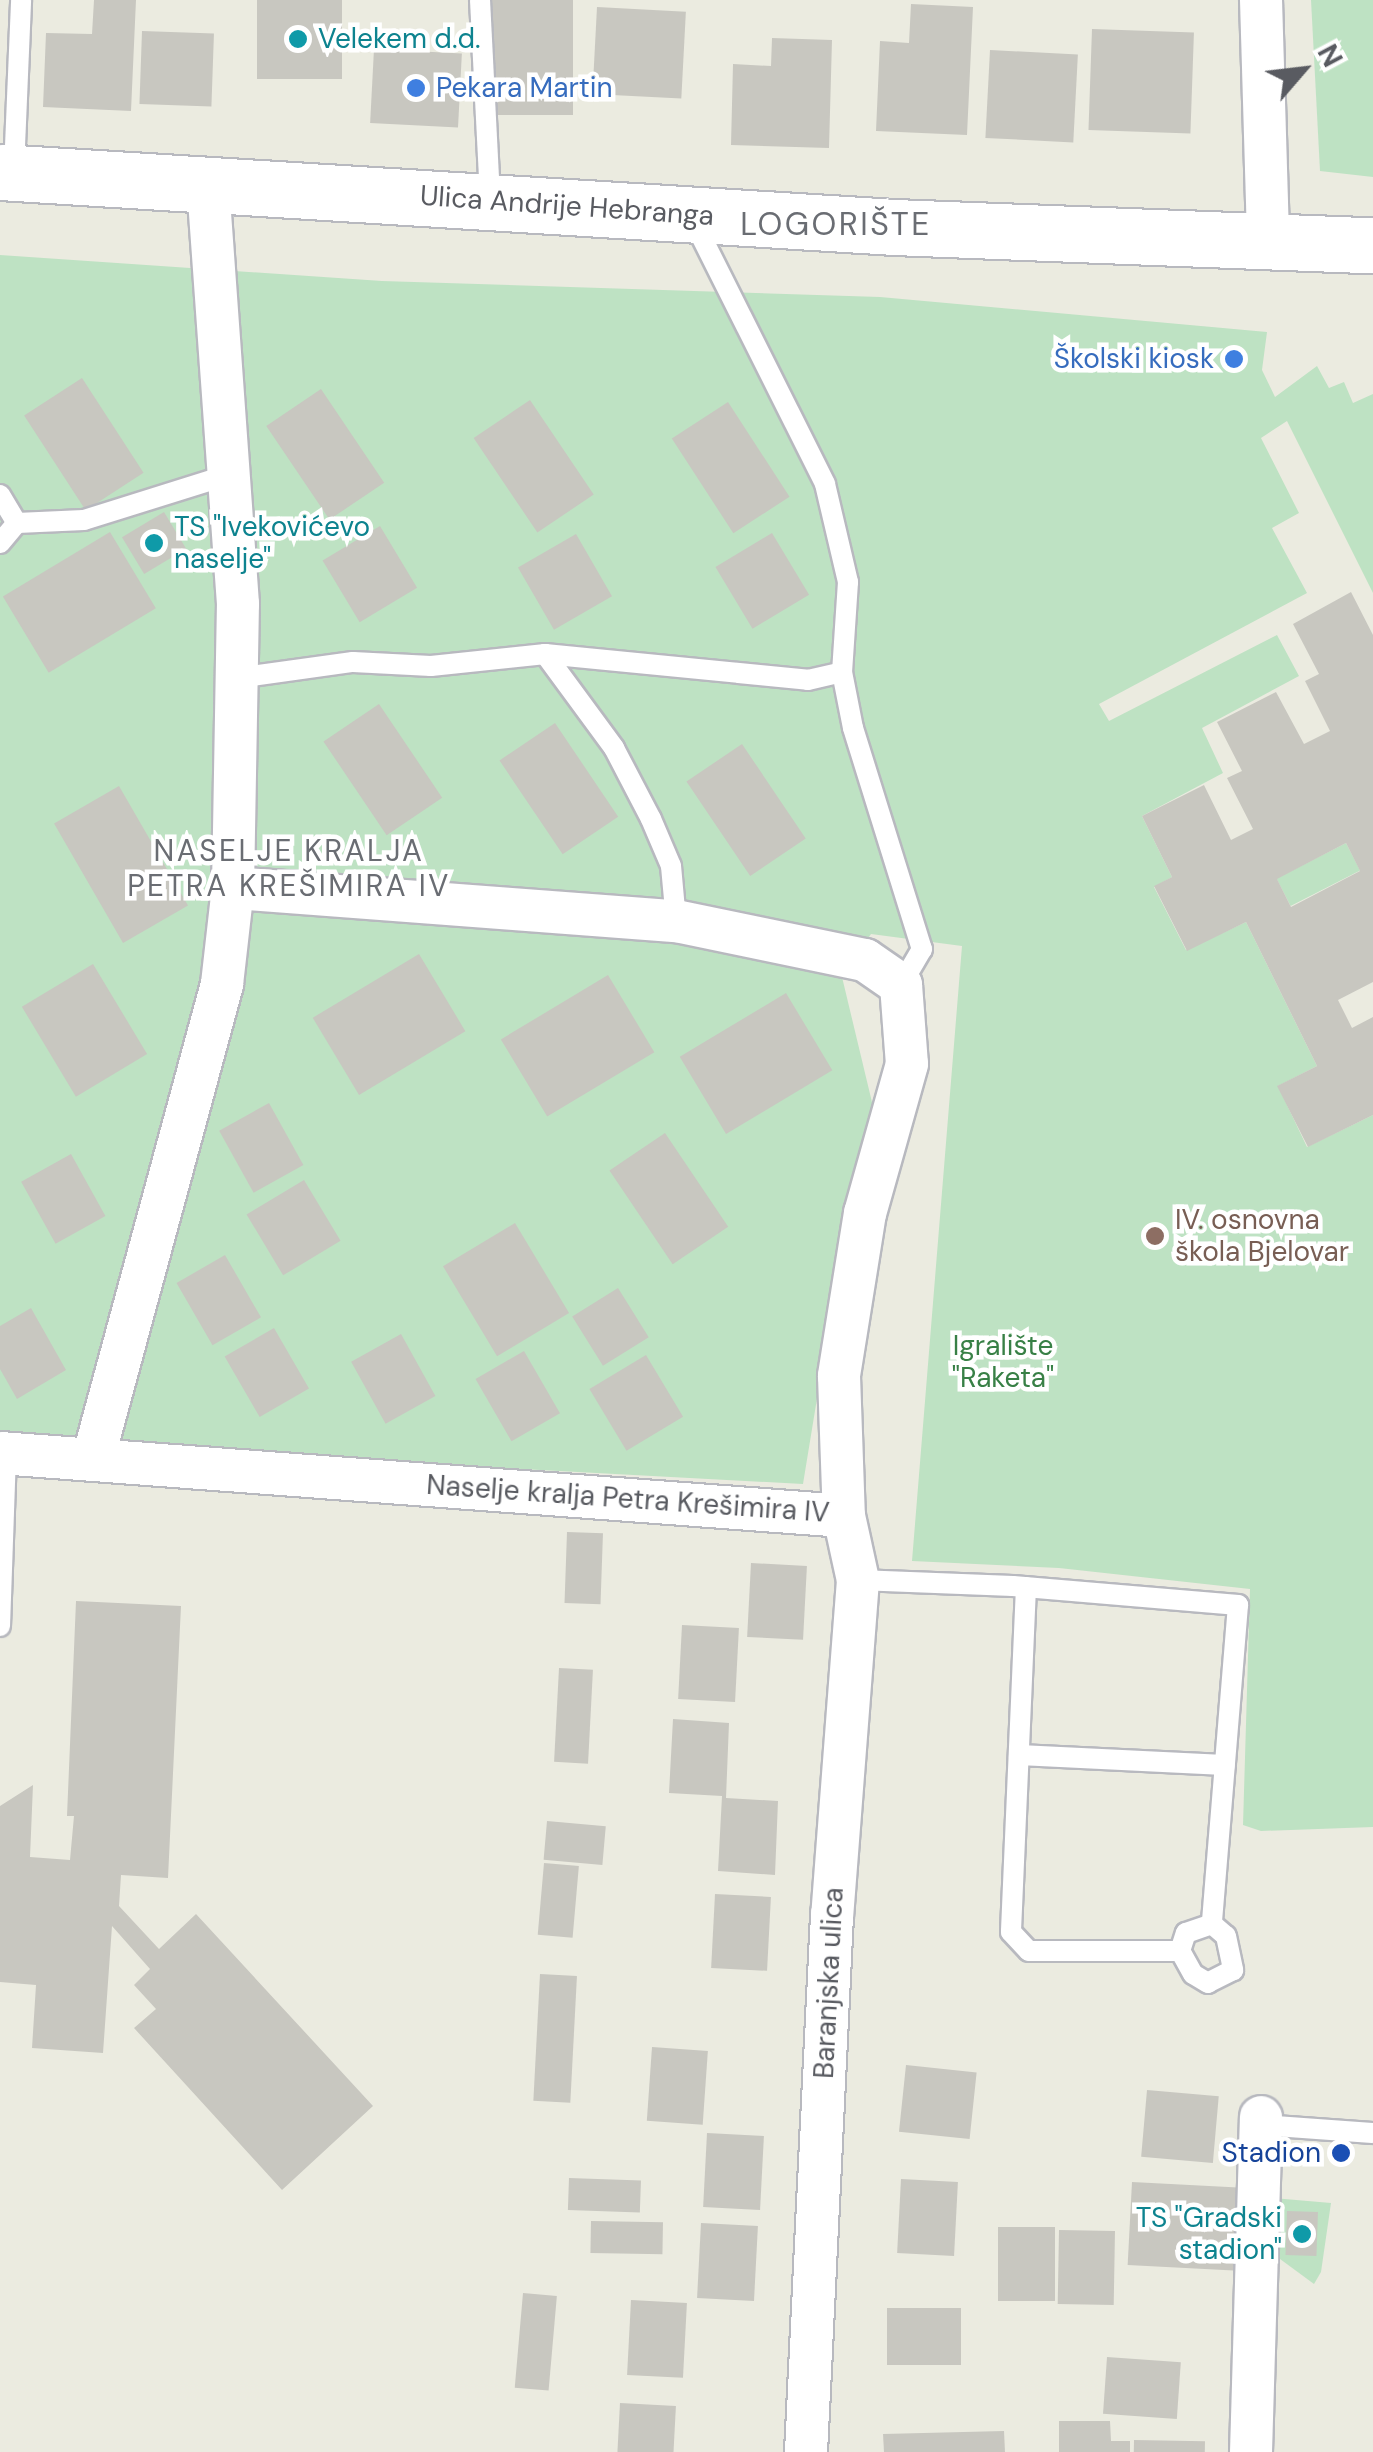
<!DOCTYPE html>
<html>
<head>
<meta charset="utf-8">
<style>
	body { margin:0 }
	#map { position:relative; width:1373px; height:2452px; overflow:hidden; background:#ebebe0; font-family:"DM Sans",sans-serif }
	div>[style] { position:absolute }
	.green>* { inset:0; background:#bee2c3; transform-origin:0 0 }
	.building>* { inset:0; background:#c8c7c0; transform-origin:0 0 }
	.round { border-radius:50% }
	.roads { filter:drop-shadow(2px 0 #b8b9bf) drop-shadow(-2px 0 #b8b9bf) drop-shadow(0 2px #b8b9bf) drop-shadow(0 -2px #b8b9bf) }
	.service>* { height:20px; margin:-10px; padding:0 10px; transform-origin:10px; border-radius:10px; background:#fff }
	.minor>* { height:42px; margin:-21px; padding:0 21px; transform-origin:21px; border-radius:21px; background:#fff }
	.secondary>* { height:55px; margin:-27.5px; padding:0 27.5px; transform-origin:27.5px; border-radius:27.5px; background:#fff }
	.dots>* { width:28px; height:28px; translate:-50% -50%; box-sizing:border-box; border:5px solid #fff; border-radius:50% }
	span { translate:-50% -50%; white-space:nowrap; text-align:center; line-height:1.15; -webkit-text-stroke:9px #fff; paint-order:stroke }
	.culture-label { font-size:28px; color:#0d838f }
	.left { translate:0 -50%; text-align:left }
	.right { translate:-100% -50%; text-align:right }
	.shop-label { font-size:28px; color:#366cbe }
	.street-label { font-size:28px; color:#595b61 }
	.education-label { font-size:28px; color:#785e54 }
	.park-label { font-size:28px; color:#388046 }
	.transit-label { font-size:28px; color:#164399 }
	.neighbourhood-label { font-size:30px; color:#6a6d73; letter-spacing:2.5px }
	.quarter-label { font-size:32px; color:#6a6d73; letter-spacing:2.5px }
	.north { position:absolute; left:1253px; top:20px; width:100px; height:100px; -webkit-text-stroke:8px #fff; paint-order:stroke; rotate:62deg; font-size:28px; font-weight:700; line-height:40px; text-align:center; color:#595b61 }
	.north::after { content:''; display:block; margin:auto; width:35px; height:45px; background:#595b61; clip-path:polygon(50% 0,100% 100%,50% 72%,0 100%) }
</style>
</head>
<body>
<div id="map">
	<div class="green">
		<i style="clip-path:polygon(1311px 0,1373px 0,1373px 177px,1320px 171px)"></i>
		<i style="clip-path:polygon(0 255px,382px 281px,880px 297px,1267px 332px,1262px 370px,1275px 397px,1317px 366px,1329px 388px,1344px 382px,1353px 403px,1373px 394px,1373px 593px,1287px 421px,1261px 438px,1299px 513px,1272px 528px,1307px 593px,1099px 704px,1109px 721px,1277px 635px,1299px 676px,1202px 728px,1223px 773px,1142px 816px,1172px 877px,1154px 887px,1186px 950px,1246px 922px,1317px 1066px,1278px 1086px,1307px 1147px,1373px 1115px,1373px 1827px,1261px 1831px,1243px 1825px,1250px 1589px,1059px 1568px,912px 1561px,962px 946px,871px 934px,842px 977px,882px 1144px,851px 1191px,803px 1484px,0 1441px)"></i>
		<i style="left:1346px;top:843px;width:31px;height:78px;rotate:63deg"></i>
		<i style="clip-path:polygon(1261px 2197px,1331px 2203px,1321px 2272px,1314px 2284px,1280px 2259px,1259px 2235px)"></i>
	</div>
	<div class="building">
		<i style="clip-path:polygon(94px 0,136px 0,131px 111px,43px 107px,46px 33px,92px 34px)"></i>
		<i style="left:257px;top:0;width:85px;height:79px"></i>
		<i style="left:492px;top:0;width:81px;height:115px"></i>
		<i style="clip-path:polygon(911px 4px,973px 7px,967px 135px,876px 131px,880px 41px,909px 43px)"></i>
		<i style="left:597px;top:7px;width:89px;height:87px;rotate:3deg"></i>
		<i style="left:1092px;top:29px;width:102px;height:101px;rotate:2deg"></i>
		<i style="left:142px;top:31px;width:72px;height:73px;rotate:2deg"></i>
		<i style="clip-path:polygon(772px 38px,832px 40px,829px 148px,731px 145px,733px 64px,771px 66px)"></i>
		<i style="left:374px;top:49px;width:88px;height:74px;rotate:3deg"></i>
		<i style="left:990px;top:50px;width:88px;height:88px;rotate:3deg"></i>
		<i class="round" style="left:1221px;top:346px;width:26px;height:26px"></i>
		<i style="left:82px;top:378px;width:113px;height:69px;rotate:57deg"></i>
		<i style="left:321px;top:389px;width:113px;height:66px;rotate:56deg"></i>
		<i style="left:530px;top:400px;width:114px;height:68px;rotate:56deg"></i>
		<i style="left:728px;top:402px;width:113px;height:67px;rotate:57deg"></i>
		<i style="left:164px;top:512px;width:43px;height:49px;rotate:59deg"></i>
		<i style="left:380px;top:526px;width:72px;height:67px;rotate:59deg"></i>
		<i style="left:110px;top:532px;width:89px;height:125px;rotate:59deg"></i>
		<i style="left:772px;top:533px;width:72px;height:66px;rotate:59deg"></i>
		<i style="left:576px;top:534px;width:72px;height:67px;rotate:60deg"></i>
		<i style="clip-path:polygon(evenodd,1351px 592px,1373px 635px,1373px 982px,1338px 1000px,1352px 1028px,1373px 1017px,1373px 1115px,1308px 1147px,1277px 1086px,1317px 1066px,1246px 922px,1187px 951px,1154px 886px,1172px 877px,1142px 816px,1204px 785px,1231px 840px,1253px 829px,1227px 778px,1242px 771px,1217px 722px,1276px 692px,1304px 744px,1330px 731px,1305px 681px,1319px 674px,1293px 624px,1351px 592px,1346px 843px,1360px 871px,1291px 907px,1277px 879px,1346px 843px)"></i>
		<i style="left:379px;top:704px;width:113px;height:67px;rotate:56deg"></i>
		<i style="left:555px;top:723px;width:113px;height:67px;rotate:56deg"></i>
		<i style="left:742px;top:744px;width:114px;height:67px;rotate:56deg"></i>
		<i style="left:119px;top:786px;width:138px;height:75px;rotate:60deg"></i>
		<i style="left:419px;top:954px;width:90px;height:124px;rotate:59deg"></i>
		<i style="left:93px;top:964px;width:105px;height:83px;rotate:59deg"></i>
		<i style="left:608px;top:975px;width:90px;height:125px;rotate:59deg"></i>
		<i style="left:786px;top:993px;width:90px;height:124px;rotate:59deg"></i>
		<i style="left:269px;top:1103px;width:71px;height:57px;rotate:61deg"></i>
		<i style="left:665px;top:1133px;width:113px;height:67px;rotate:56deg"></i>
		<i style="left:71px;top:1154px;width:71px;height:57px;rotate:61deg"></i>
		<i style="left:304px;top:1180px;width:71px;height:67px;rotate:59deg"></i>
		<i style="left:515px;top:1223px;width:105px;height:84px;rotate:59deg"></i>
		<i style="left:225px;top:1255px;width:72px;height:56px;rotate:60deg"></i>
		<i style="left:618px;top:1288px;width:58px;height:54px;rotate:58deg"></i>
		<i style="clip-path:polygon(31px 1308px,66px 1370px,17px 1399px,0 1369px,0 1326px)"></i>
		<i style="left:274px;top:1328px;width:70px;height:57px;rotate:60deg"></i>
		<i style="left:401px;top:1334px;width:71px;height:57px;rotate:61deg"></i>
		<i style="left:524px;top:1351px;width:72px;height:56px;rotate:60deg"></i>
		<i style="left:646px;top:1355px;width:72px;height:66px;rotate:59deg"></i>
		<i style="left:567px;top:1532px;width:36px;height:71px;rotate:2deg"></i>
		<i style="left:751px;top:1563px;width:56px;height:74px;rotate:3deg"></i>
		<i style="clip-path:polygon(76px 1601px,181px 1606px,168px 1878px,121px 1875px,119px 1906px,159px 1949px,196px 1914px,373px 2106px,282px 2190px,134px 2028px,156px 2009px,134px 1985px,150px 1969px,112px 1926px,103px 2053px,32px 2048px,36px 1985px,0 1982px,0 1806px,33px 1785px,30px 1857px,70px 1860px,74px 1816px,67px 1816px)"></i>
		<i style="left:682px;top:1625px;width:57px;height:74px;rotate:3deg"></i>
		<i style="left:559px;top:1668px;width:34px;height:94px;rotate:3deg"></i>
		<i style="clip-path:polygon(673px 1719px,729px 1723px,726px 1798px,778px 1801px,775px 1875px,718px 1871px,722px 1796px,669px 1793px)"></i>
		<i style="left:547px;top:1821px;width:59px;height:39px;rotate:5deg"></i>
		<i style="left:544px;top:1863px;width:35px;height:72px;rotate:5deg"></i>
		<i style="left:715px;top:1894px;width:56px;height:74px;rotate:3deg"></i>
		<i style="left:540px;top:1974px;width:37px;height:127px;rotate:3deg"></i>
		<i style="left:652px;top:2047px;width:56px;height:74px;rotate:4deg"></i>
		<i style="left:906px;top:2065px;width:71px;height:67px;rotate:6deg"></i>
		<i style="left:1147px;top:2090px;width:72px;height:67px;rotate:5deg"></i>
		<i style="left:707px;top:2133px;width:57px;height:74px;rotate:3deg"></i>
		<i style="left:569px;top:2178px;width:72px;height:32px;rotate:2deg"></i>
		<i style="left:901px;top:2179px;width:57px;height:74px;rotate:3deg"></i>
		<i style="left:1132px;top:2182px;width:106px;height:83px;rotate:3deg"></i>
		<i style="left:1287px;top:2211px;width:31px;height:44px;rotate:2deg"></i>
		<i style="left:591px;top:2221px;width:72px;height:32px;rotate:1deg"></i>
		<i style="left:701px;top:2223px;width:57px;height:75px;rotate:3deg"></i>
		<i style="left:998px;top:2227px;width:57px;height:74px"></i>
		<i style="left:1059px;top:2230px;width:56px;height:74px;rotate:1deg"></i>
		<i style="left:523px;top:2293px;width:34px;height:95px;rotate:5deg"></i>
		<i style="left:631px;top:2300px;width:56px;height:75px;rotate:3deg"></i>
		<i style="left:887px;top:2308px;width:74px;height:57px"></i>
		<i style="left:1107px;top:2357px;width:74px;height:57px;rotate:4deg"></i>
		<i style="left:620px;top:2403px;width:56px;height:49px;rotate:3deg"></i>
		<i style="clip-path:polygon(1059px 2421px,1110px 2421px,1111px 2441px,1130px 2441px,1130px 2452px,1059px 2452px)"></i>
		<i style="clip-path:polygon(1004px 2431px,1005px 2452px,884px 2452px,883px 2434px)"></i>
		<i style="left:1134px;top:2440px;width:71px;height:12px;rotate:1deg"></i>
	</div>
	<div class="roads">
		<div class="service">
			<i style="left:480px;top:0;width:199px;rotate:87.1deg"></i>
			<i style="left:14px;top:170px;width:170px;rotate:-87.6deg"></i>
			<i style="left:692px;top:218px;width:297px;rotate:63.4deg"></i>
			<i style="left:825px;top:484px;width:101px;rotate:76.8deg"></i>
			<i style="left:848px;top:582px;width:90px;rotate:93.8deg"></i>
			<i style="left:0;top:495px;width:33px;rotate:59deg"></i>
			<i style="left:0;top:543px;width:26px;rotate:-50deg"></i>
			<i style="left:17px;top:523px;width:67px;rotate:-2.6deg"></i>
			<i style="left:84px;top:520px;width:151px;rotate:-17.4deg"></i>
			<i style="left:545px;top:654px;width:264px;rotate:5.6deg"></i>
			<i style="left:808px;top:680px;width:35px;rotate:-13deg"></i>
			<i style="left:842px;top:672px;width:57px;rotate:78.9deg"></i>
			<i style="left:853px;top:728px;width:232px;rotate:72.7deg"></i>
			<i style="left:922px;top:949px;width:42px;rotate:120.3deg"></i>
			<i style="left:237px;top:678px;width:117px;rotate:-7.9deg"></i>
			<i style="left:353px;top:662px;width:78px;rotate:2.9deg"></i>
			<i style="left:431px;top:666px;width:115px;rotate:-6deg"></i>
			<i style="left:545px;top:654px;width:117px;rotate:53.7deg"></i>
			<i style="left:614px;top:748px;width:80px;rotate:62.5deg"></i>
			<i style="left:651px;top:819px;width:51px;rotate:66.9deg"></i>
			<i style="left:671px;top:866px;width:55px;rotate:84.8deg"></i>
			<i style="left:858px;top:1580px;width:155px;rotate:2.2deg"></i>
			<i style="left:1013px;top:1586px;width:226px;rotate:4.8deg"></i>
			<i style="left:1238px;top:1605px;width:320px;rotate:94.7deg"></i>
			<i style="left:1212px;top:1924px;width:18px;rotate:41deg"></i>
			<i style="left:1226px;top:1936px;width:35px;rotate:78deg"></i>
			<i style="left:1233px;top:1970px;width:28px;rotate:153deg"></i>
			<i style="left:1208px;top:1983px;width:17px;rotate:-149deg"></i>
			<i style="left:1193px;top:1974px;width:26px;rotate:-119deg"></i>
			<i style="left:1180px;top:1951px;width:19px;rotate:-72deg"></i>
			<i style="left:1186px;top:1933px;width:28px;rotate:-19deg"></i>
			<i style="left:1026px;top:1587px;width:345px;rotate:92.5deg"></i>
			<i style="left:1011px;top:1932px;width:26px;rotate:47deg"></i>
			<i style="left:1029px;top:1951px;width:151px"></i>
			<i style="left:0;top:1626px;width:173px;rotate:-88deg"></i>
			<i style="left:1019px;top:1755px;width:206px;rotate:2.8deg"></i>
			<i style="left:1261px;top:2125px;width:112px;rotate:4.1deg"></i>
		</div>
		<div class="minor">
			<i style="left:1261px;top:0;width:240px;rotate:88.3deg"></i>
			<i style="left:233px;top:888px;width:444px;rotate:4.3deg"></i>
			<i style="left:676px;top:921px;width:193px;rotate:11.7deg"></i>
			<i style="left:865px;top:960px;width:44px;rotate:34.8deg"></i>
			<i style="left:901px;top:985px;width:79px;rotate:85.7deg"></i>
			<i style="left:907px;top:1064px;width:155px;rotate:105.7deg"></i>
			<i style="left:865px;top:1213px;width:165px;rotate:99.1deg"></i>
			<i style="left:839px;top:1376px;width:140px;rotate:88deg"></i>
			<i style="left:844px;top:1516px;width:66px;rotate:77.7deg"></i>
			<i style="left:858px;top:1580px;width:336px;rotate:94.4deg"></i>
			<i style="left:832px;top:1915px;width:538px;rotate:92.77deg"></i>
			<i style="left:0;top:1453px;width:846px;rotate:4.27deg"></i>
			<i style="left:93px;top:1459px;width:492px;rotate:-74.8deg"></i>
			<i style="left:222px;top:984px;width:97px;rotate:-83.5deg"></i>
			<i style="left:233px;top:888px;width:284px;rotate:-89deg"></i>
			<i style="left:238px;top:604px;width:423px;rotate:-94.1deg"></i>
			<i style="left:1251px;top:2452px;width:335px;rotate:-88.3deg"></i>
		</div>
		<div class="secondary">
			<i style="left:0;top:172px;width:896px;rotate:3.52deg"></i>
			<i style="left:894px;top:227px;width:479px;rotate:2.2deg"></i>
		</div>
	</div>
	<div class="dots">
		<i style="left:298px;top:39px;background:#0f9aa8"></i>
		<i style="left:416px;top:88px;background:#3f7fe0"></i>
		<i style="left:1234px;top:359px;background:#3f7fe0"></i>
		<i style="left:154px;top:543px;background:#0f9aa8"></i>
		<i style="left:1155px;top:1236px;background:#8d6e63"></i>
		<i style="left:1341px;top:2153px;background:#1a4fb4"></i>
		<i style="left:1302px;top:2234px;background:#0f9aa8"></i>
	</div>
	<div class="culture-label">
		<span class="left" style="left:318px;top:39px">Velekem d.d.</span>
		<span class="left" style="left:174px;top:543px">TS "Ivekovićevo<br>naselje"</span>
		<span class="right" style="left:1282px;top:2234px">TS "Gradski<br>stadion"</span>
	</div>
	<div class="shop-label">
		<span class="left" style="left:436px;top:88px">Pekara Martin</span>
		<span class="right" style="left:1214px;top:359px">Školski kiosk</span>
	</div>
	<div class="street-label">
		<span style="left:567px;top:206px;rotate:4deg">Ulica Andrije Hebranga</span>
		<span style="left:628px;top:1499px;rotate:4deg">Naselje kralja Petra Krešimira IV</span>
		<span style="left:829px;top:1983px;rotate:-87deg">Baranjska ulica</span>
	</div>
	<div class="education-label">
		<span class="left" style="left:1175px;top:1236px">IV. osnovna<br>škola Bjelovar</span>
	</div>
	<div class="park-label">
		<span style="left:1003px;top:1362px">Igralište<br>"Raketa"</span>
	</div>
	<div class="transit-label">
		<span class="right" style="left:1321px;top:2153px">Stadion</span>
	</div>
	<div class="neighbourhood-label">
		<span style="left:289px;top:868px">NASELJE KRALJA<br>PETRA KREŠIMIRA IV</span>
	</div>
	<div class="quarter-label">
		<span style="left:836px;top:224px">LOGORIŠTE</span>
	</div>
	<div class="north">N</div>
</div>
</body>
</html>
